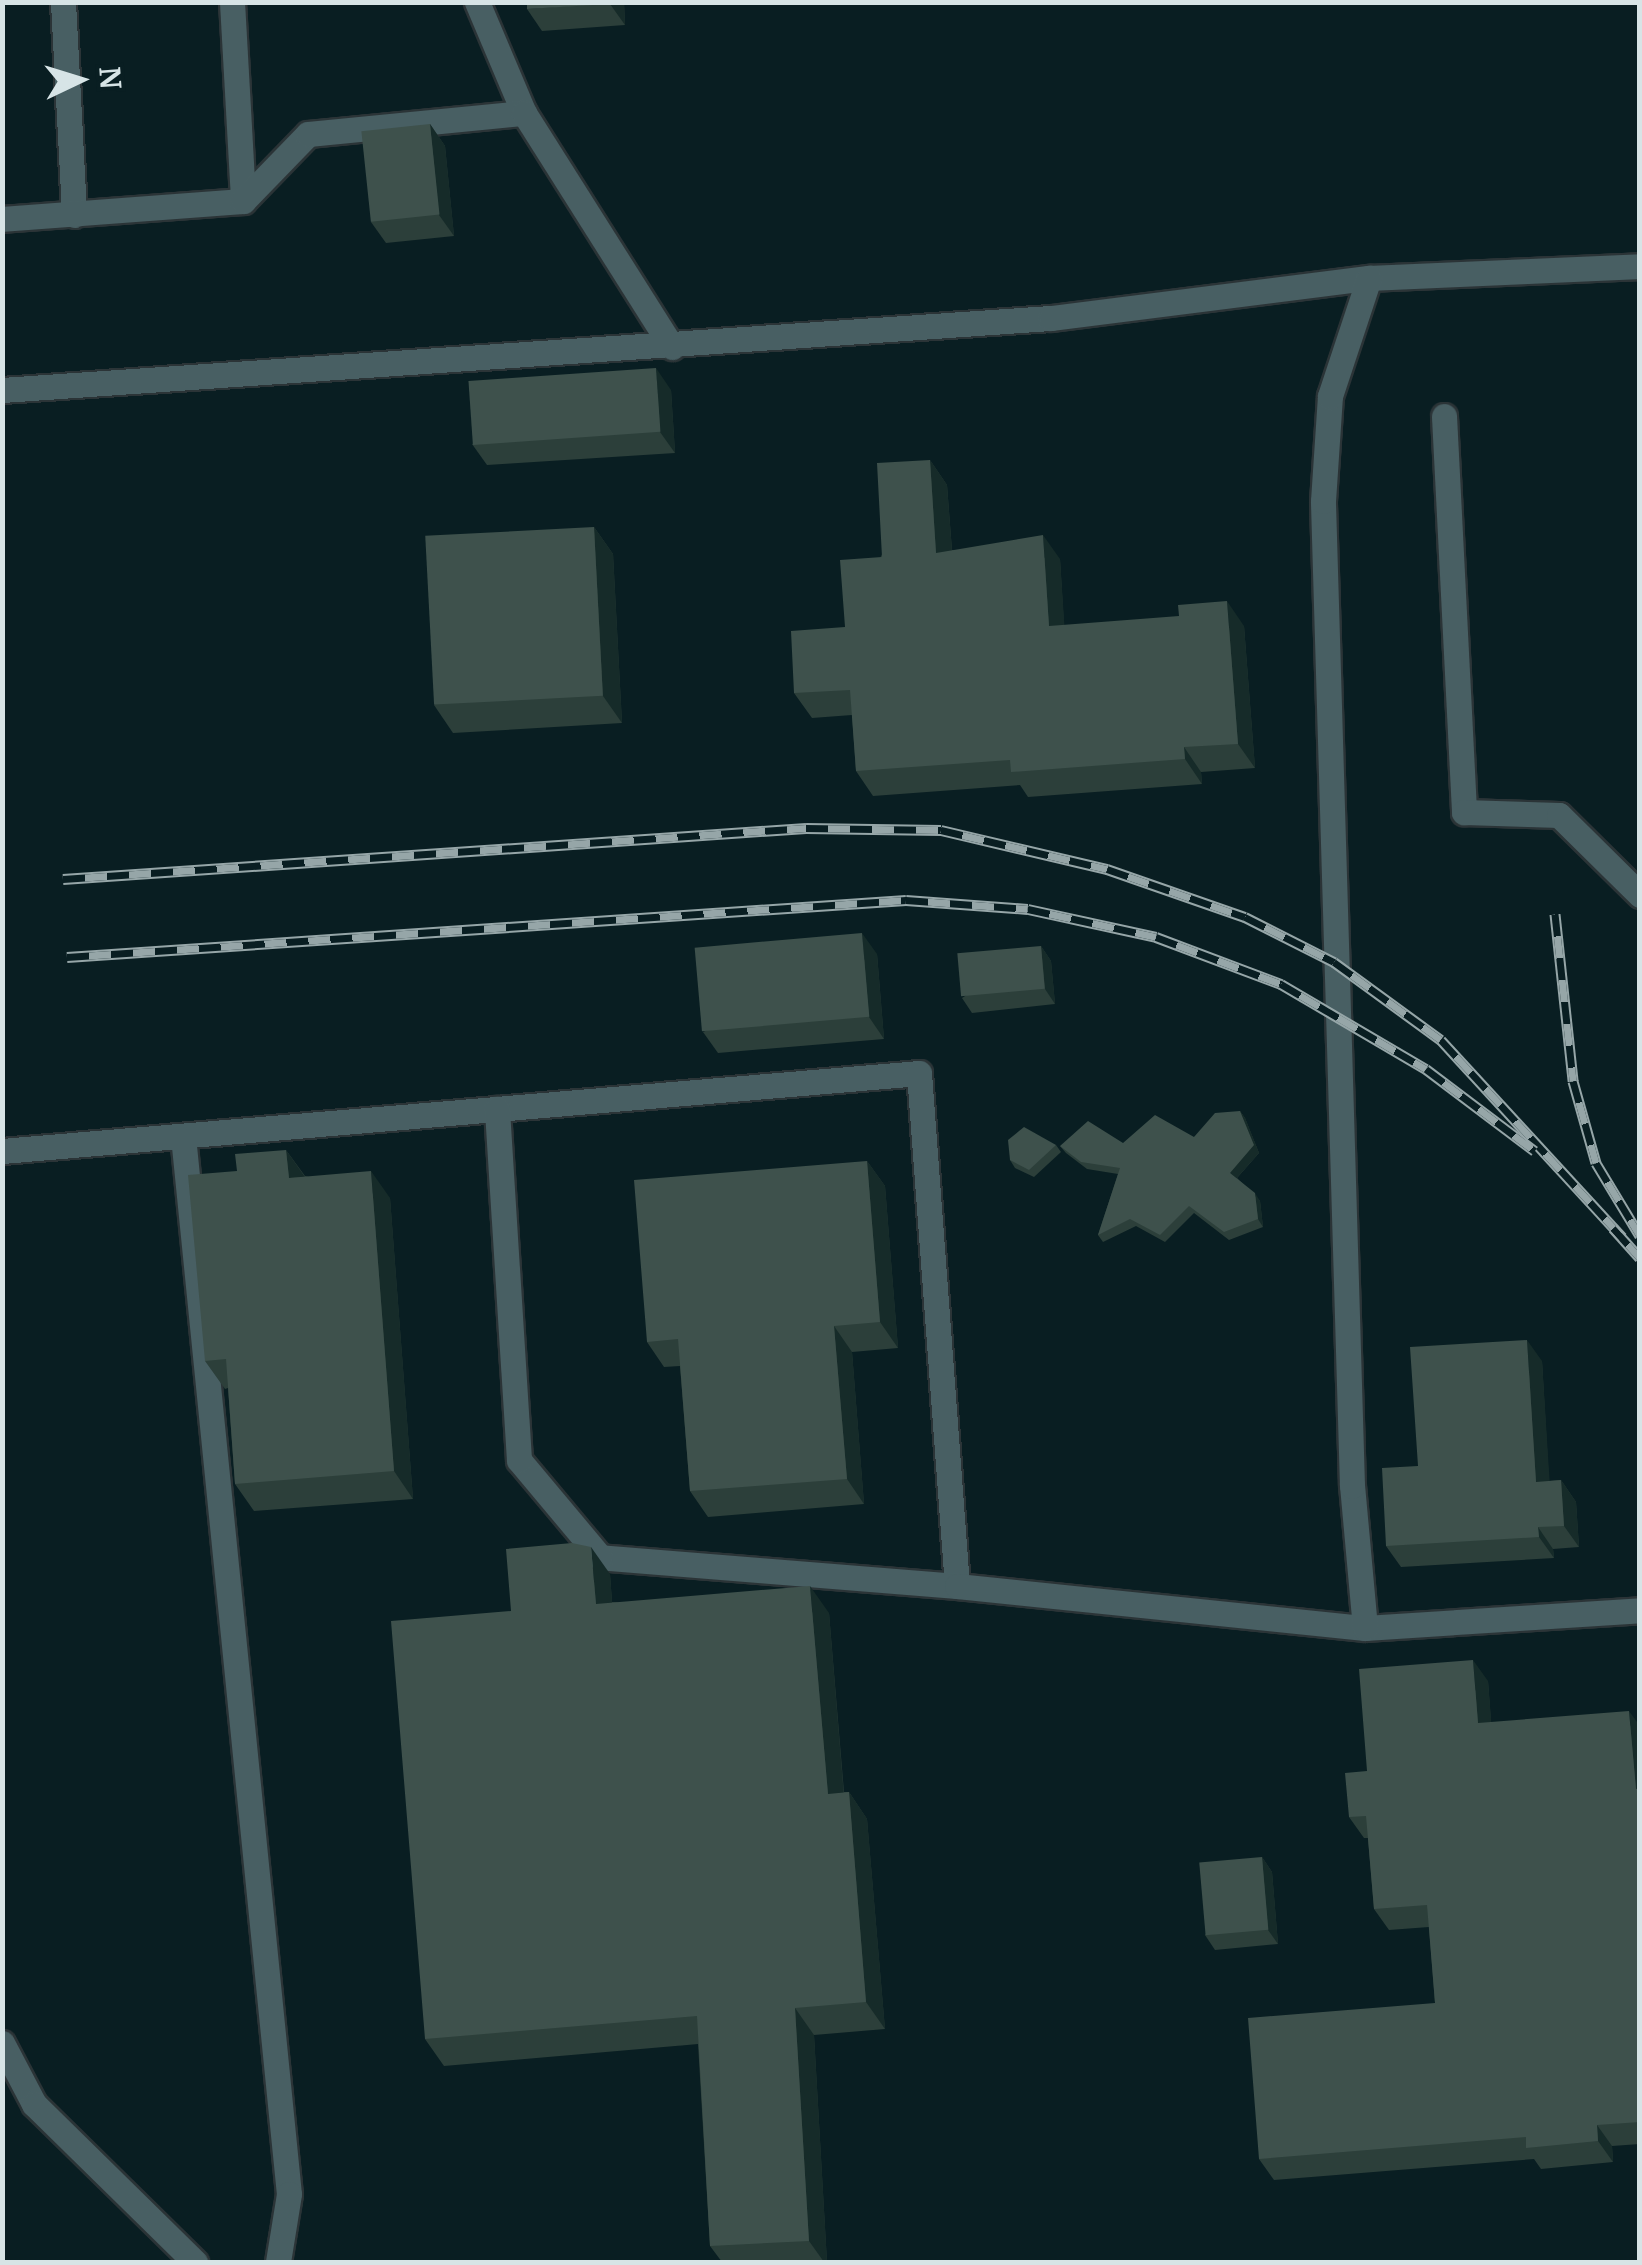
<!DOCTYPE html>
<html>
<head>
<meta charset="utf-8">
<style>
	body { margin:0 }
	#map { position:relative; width:1642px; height:2265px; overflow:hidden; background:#091e22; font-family:Merriweather,serif }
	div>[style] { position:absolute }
	.roads { filter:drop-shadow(2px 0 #2b3437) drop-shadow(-2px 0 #2b3437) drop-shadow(0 2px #2b3437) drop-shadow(0 -2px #2b3437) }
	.minor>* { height:25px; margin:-12.5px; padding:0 12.5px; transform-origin:12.5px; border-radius:12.5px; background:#485f63 }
	.rail>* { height:11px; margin-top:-5.5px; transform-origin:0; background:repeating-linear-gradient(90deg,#091e22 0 22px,#96a6a8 0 44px); box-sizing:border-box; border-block:2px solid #96a6a8 }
	.wall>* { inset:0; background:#2c3f3a }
	.shaded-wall>* { inset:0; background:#162b29 }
	.building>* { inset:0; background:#3e514c; transform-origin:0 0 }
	span { translate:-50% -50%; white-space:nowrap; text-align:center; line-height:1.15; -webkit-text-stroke:8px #091e22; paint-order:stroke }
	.frame { position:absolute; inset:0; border:5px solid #d7e4e6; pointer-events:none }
	.north { position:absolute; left:30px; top:30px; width:100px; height:100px; -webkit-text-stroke:8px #091e22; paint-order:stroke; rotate:86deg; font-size:28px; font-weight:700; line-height:40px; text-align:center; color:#d7e4e6 }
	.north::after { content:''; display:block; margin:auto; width:35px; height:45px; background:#d7e4e6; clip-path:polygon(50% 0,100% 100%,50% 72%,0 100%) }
</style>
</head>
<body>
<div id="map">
	<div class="roads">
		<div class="minor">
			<i style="left:63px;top:2px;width:213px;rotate:87deg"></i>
			<i style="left:232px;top:2px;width:199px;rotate:86.8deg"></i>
			<i style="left:477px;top:2px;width:121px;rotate:67.1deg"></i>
			<i style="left:2px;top:219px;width:242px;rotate:-4.3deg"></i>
			<i style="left:243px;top:201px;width:93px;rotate:-45.9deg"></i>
			<i style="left:308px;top:134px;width:217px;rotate:-5.6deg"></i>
			<i style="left:524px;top:113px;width:277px;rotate:57.7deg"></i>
			<i style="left:2px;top:390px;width:1051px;rotate:-3.93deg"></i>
			<i style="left:1051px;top:318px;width:321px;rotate:-7.2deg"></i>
			<i style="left:1369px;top:278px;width:271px;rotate:-2.5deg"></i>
			<i style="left:1444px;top:416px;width:397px;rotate:87.1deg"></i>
			<i style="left:1464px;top:812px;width:95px;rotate:1.8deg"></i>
			<i style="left:1559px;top:815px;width:114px;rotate:44.6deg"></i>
			<i style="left:183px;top:1136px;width:1063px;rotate:84.28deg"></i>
			<i style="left:289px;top:2194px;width:69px;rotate:99.2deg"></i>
			<i style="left:2px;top:1151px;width:920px;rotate:-4.86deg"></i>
			<i style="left:919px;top:1073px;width:514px;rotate:85.76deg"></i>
			<i style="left:957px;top:1586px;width:358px;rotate:-175.4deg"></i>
			<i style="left:600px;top:1557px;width:126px;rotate:-129.9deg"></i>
			<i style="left:519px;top:1460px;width:352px;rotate:-93.6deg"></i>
			<i style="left:957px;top:1586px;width:410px;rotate:5.9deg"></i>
			<i style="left:1365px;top:1628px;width:276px;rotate:-3.7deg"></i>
			<i style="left:1365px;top:1628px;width:143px;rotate:-95.2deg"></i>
			<i style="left:1352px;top:1486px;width:985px;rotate:-91.69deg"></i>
			<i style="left:1323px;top:501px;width:105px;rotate:-86.2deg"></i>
			<i style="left:1330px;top:396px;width:124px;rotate:-71.7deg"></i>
			<i style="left:2px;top:2043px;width:69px;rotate:62.3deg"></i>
			<i style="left:34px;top:2104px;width:226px;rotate:44.5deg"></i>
		</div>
	</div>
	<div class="rail">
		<i style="left:63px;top:879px;width:745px;rotate:-3.93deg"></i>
		<i style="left:806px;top:828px;width:135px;rotate:0.8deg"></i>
		<i style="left:941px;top:830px;width:171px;rotate:13.2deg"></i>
		<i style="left:1107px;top:869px;width:146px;rotate:19.2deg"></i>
		<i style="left:1245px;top:917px;width:100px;rotate:26.8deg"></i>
		<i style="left:1334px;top:962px;width:132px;rotate:36.1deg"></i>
		<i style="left:1441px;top:1040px;width:268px;rotate:47.4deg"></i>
		<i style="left:1555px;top:914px;width:168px;rotate:83.8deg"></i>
		<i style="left:1573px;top:1081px;width:85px;rotate:74.3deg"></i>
		<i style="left:1596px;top:1163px;width:85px;rotate:58.9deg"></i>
		<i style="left:67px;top:957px;width:841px;rotate:-3.89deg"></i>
		<i style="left:906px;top:900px;width:122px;rotate:4.2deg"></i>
		<i style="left:1028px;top:909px;width:131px;rotate:12.3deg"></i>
		<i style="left:1156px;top:937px;width:134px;rotate:20.6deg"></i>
		<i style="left:1281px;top:984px;width:168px;rotate:30.4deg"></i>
		<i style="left:1426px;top:1069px;width:136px;rotate:37deg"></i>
		<i style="left:1613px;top:1228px;width:40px;rotate:48deg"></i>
	</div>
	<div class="wall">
		<i style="clip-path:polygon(624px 2px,625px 25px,542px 31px,527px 9px)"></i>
		<i style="clip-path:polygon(430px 124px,445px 146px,454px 236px,386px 243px,371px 222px)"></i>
		<i style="clip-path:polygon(671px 390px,675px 453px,487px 465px,472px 444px)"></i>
		<i style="clip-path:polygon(930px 460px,947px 485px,952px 550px,1060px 559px,1064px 625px,1244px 626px,1255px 768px,1201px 772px,1202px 784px,1028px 797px,1020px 785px,873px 796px,856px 771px,852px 715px,812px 718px,794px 693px,845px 627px)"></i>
		<i style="clip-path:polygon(594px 527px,613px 554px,622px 723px,453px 733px,434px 705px)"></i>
		<i style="clip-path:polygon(1041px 946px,1051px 961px,1055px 1004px,972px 1013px,962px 998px)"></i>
		<i style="clip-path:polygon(877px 954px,884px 1039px,718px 1053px,703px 1032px)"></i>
		<i style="clip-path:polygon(1240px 1111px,1245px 1118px,1259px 1153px,1237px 1178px,1260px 1201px,1263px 1227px,1229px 1240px,1194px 1213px,1165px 1242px,1136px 1226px,1103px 1242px,1098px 1235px,1118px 1174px,1087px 1169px,1066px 1153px,1060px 1146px,1123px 1143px,1194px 1137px)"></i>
		<i style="clip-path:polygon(1056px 1145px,1061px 1152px,1034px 1177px,1015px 1168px,1010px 1160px)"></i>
		<i style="clip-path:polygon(286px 1150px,305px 1176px,390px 1198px,413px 1499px,254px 1511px,235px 1484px,228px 1388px,225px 1389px,205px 1361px,237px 1171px)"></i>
		<i style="clip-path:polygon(867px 1161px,885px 1186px,898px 1348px,852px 1352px,864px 1504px,708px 1517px,690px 1491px,680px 1366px,664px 1367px,647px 1342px)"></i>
		<i style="clip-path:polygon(1542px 1361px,1549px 1481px,1561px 1480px,1576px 1502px,1579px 1547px,1553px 1549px,1554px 1558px,1401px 1567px,1386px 1546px,1418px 1466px)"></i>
		<i style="clip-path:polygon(610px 1574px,612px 1602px,829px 1613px,844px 1792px,849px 1792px,867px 1819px,885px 2029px,814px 2035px,827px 2262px,722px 2262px,710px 2246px,698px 2044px,444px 2066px,425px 2039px,511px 1611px)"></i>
		<i style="clip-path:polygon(1488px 1681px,1491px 1722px,1640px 1726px,1640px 2144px,1612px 2146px,1613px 2162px,1541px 2169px,1534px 2159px,1274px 2180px,1259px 2159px,1435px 2003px,1429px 1927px,1389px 1930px,1374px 1909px,1368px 1838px,1364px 1838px,1349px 1817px,1367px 1771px)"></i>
		<i style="clip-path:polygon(1262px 1857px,1272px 1872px,1278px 1944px,1215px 1950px,1205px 1935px)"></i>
	</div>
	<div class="shaded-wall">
		<i style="clip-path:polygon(610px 2px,624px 2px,625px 25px,610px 4px)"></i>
		<i style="clip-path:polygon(430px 124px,445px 146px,454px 236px,439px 215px)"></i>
		<i style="clip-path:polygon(656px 368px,671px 390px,675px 453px,660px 432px)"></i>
		<i style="clip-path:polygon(930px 460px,947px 485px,954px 578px,936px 553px)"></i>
		<i style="clip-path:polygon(594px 527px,613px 554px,622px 723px,603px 696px)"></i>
		<i style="clip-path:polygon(1043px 535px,1060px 559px,1066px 650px,1049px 626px)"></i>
		<i style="clip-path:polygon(1227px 601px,1244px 626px,1255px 768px,1238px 744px)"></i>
		<i style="clip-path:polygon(1184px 747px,1201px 772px,1202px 784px,1185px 759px)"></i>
		<i style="clip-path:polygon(862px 933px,877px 954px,884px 1039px,869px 1017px)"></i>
		<i style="clip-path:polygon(1041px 946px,1051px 961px,1055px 1004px,1045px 989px)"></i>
		<i style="clip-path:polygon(1240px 1111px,1245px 1118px,1259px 1153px,1235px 1180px,1230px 1173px)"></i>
		<i style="clip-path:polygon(286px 1150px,305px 1177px,289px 1178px)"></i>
		<i style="clip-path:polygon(867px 1161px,885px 1186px,898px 1348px,880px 1322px)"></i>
		<i style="clip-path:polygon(371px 1171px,390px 1198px,413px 1499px,394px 1471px)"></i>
		<i style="clip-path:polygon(1255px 1193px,1260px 1201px,1263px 1227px,1258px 1219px)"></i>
		<i style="clip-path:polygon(834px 1326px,852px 1352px,864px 1504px,847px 1479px)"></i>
		<i style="clip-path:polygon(1527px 1340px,1542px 1361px,1551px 1503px,1536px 1482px)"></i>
		<i style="clip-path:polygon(1561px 1480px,1576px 1502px,1579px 1547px,1564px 1526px)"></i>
		<i style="clip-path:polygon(1538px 1527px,1553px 1549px,1554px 1558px,1539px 1537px)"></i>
		<i style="clip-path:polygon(591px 1547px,610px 1574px,614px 1630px,596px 1604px)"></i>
		<i style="clip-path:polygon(810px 1586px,829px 1613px,846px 1821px,828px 1794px)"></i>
		<i style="clip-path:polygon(1473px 1660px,1488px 1681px,1493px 1744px,1478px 1723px)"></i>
		<i style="clip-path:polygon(1629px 1711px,1640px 1726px,1640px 1794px,1636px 1789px)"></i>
		<i style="clip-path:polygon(849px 1792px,867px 1819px,885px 2029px,866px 2002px)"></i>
		<i style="clip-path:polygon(1262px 1857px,1272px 1872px,1278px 1944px,1268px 1930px)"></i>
		<i style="clip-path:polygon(795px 2008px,814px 2035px,827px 2262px,824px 2262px,809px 2241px)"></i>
		<i style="clip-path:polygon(1597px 2125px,1612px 2146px,1613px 2162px,1598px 2141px)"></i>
	</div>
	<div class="building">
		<i style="clip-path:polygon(527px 2px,610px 2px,610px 4px,527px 9px)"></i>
		<i style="left:430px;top:124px;width:91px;height:69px;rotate:84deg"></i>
		<i style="left:656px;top:368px;width:64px;height:188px;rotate:86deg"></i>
		<i style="clip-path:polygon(930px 460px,936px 553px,1043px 535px,1049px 626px,1179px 616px,1178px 605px,1227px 601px,1238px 744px,1184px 747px,1185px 759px,1011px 772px,1010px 760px,856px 771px,850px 690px,794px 693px,791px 631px,845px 627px,840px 560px,882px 557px,877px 463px)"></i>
		<i style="left:594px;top:527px;width:169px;height:169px;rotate:87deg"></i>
		<i style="left:862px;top:933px;width:84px;height:168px;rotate:85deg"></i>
		<i style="left:1041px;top:946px;width:43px;height:84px;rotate:85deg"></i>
		<i style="clip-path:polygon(1240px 1111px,1254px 1145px,1230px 1173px,1255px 1193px,1258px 1219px,1224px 1232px,1189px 1206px,1160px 1235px,1130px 1219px,1098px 1235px,1120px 1168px,1081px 1162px,1060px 1146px,1088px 1121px,1123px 1143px,1155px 1115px,1194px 1137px,1215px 1113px)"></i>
		<i style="clip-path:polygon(1024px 1127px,1056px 1145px,1029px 1170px,1010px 1160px,1008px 1140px)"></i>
		<i style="clip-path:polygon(286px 1150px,289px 1178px,371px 1171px,394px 1471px,235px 1484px,226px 1359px,205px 1361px,188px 1175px,237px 1171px,235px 1154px)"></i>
		<i style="clip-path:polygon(867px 1161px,880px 1322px,834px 1326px,847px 1479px,690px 1491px,678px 1339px,647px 1342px,634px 1180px)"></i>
		<i style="clip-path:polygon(1527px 1340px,1536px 1482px,1561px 1480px,1564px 1526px,1538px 1527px,1539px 1537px,1386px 1546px,1382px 1468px,1418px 1466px,1410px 1347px)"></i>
		<i style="clip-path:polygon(572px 1543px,591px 1547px,596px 1604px,810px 1586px,828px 1794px,849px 1792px,866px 2002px,795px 2008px,809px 2241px,710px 2246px,697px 2016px,425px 2039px,391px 1621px,511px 1611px,506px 1549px)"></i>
		<i style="clip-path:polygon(1473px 1660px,1478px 1723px,1629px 1711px,1636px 1789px,1640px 1788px,1640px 2122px,1597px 2125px,1598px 2141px,1526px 2148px,1526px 2137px,1259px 2159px,1248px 2018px,1435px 2003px,1427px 1905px,1374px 1909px,1366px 1816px,1349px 1817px,1345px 1773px,1367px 1771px,1359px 1669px)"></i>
		<i style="left:1262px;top:1857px;width:73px;height:63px;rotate:85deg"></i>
	</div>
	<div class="frame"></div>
	<div class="north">N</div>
</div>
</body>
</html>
